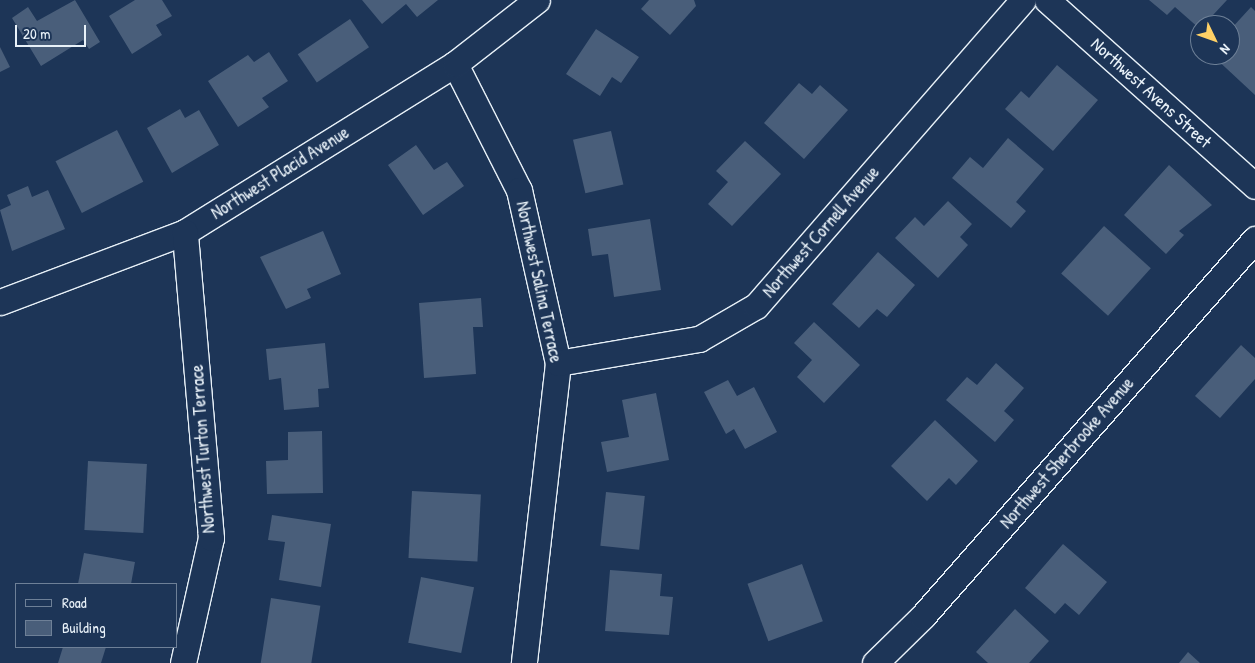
<!DOCTYPE html>
<html>
<head>
<meta charset="utf-8">
<style>
	body { margin:0 }
	#map { position:relative; width:1255px; height:663px; overflow:hidden; background:#1d3557; font-family:"Patrick Hand",sans-serif }
	div>[style] { position:absolute }
	.building>* { inset:0; background:#495e7a; transform-origin:0 0 }
	.roads { filter:drop-shadow(1px 0 #e8f1f8) drop-shadow(-1px 0 #e8f1f8) drop-shadow(0 1px #e8f1f8) drop-shadow(0 -1px #e8f1f8) }
	.minor>* { height:25px; margin:-12.5px; padding:0 12.5px; transform-origin:12.5px; border-radius:12.5px; background:#1d3557 }
	span { translate:-50% -50%; white-space:nowrap; text-align:center; line-height:1.15; -webkit-text-stroke:5px #1d3557; paint-order:stroke }
	.street-label { font-size:18px; color:#e8f1f8 }
	.legend { position:absolute; left:15px; top:583px; width:162px; height:65px; box-sizing:border-box; background:#1d3557; border:1px solid #6e8097; margin:0; padding:6px 9px; list-style:none; font-size:15px; color:#e8f1f8 }
	.legend li { display:flex; align-items:center; gap:10px; height:25px }
	.legend b { width:25px; border:1px solid #6e8097 }
	.north { position:absolute; left:1190px; top:15px; width:50px; height:50px; box-sizing:border-box; background:#1d3557; border:1px solid #6e8097; border-radius:50%; rotate:132deg; font-size:14px; font-weight:700; line-height:20px; text-align:center; color:#e8f1f8 }
	.north::after { content:''; display:block; margin:auto; width:18px; height:22px; background:#ffd166; clip-path:polygon(50% 0,100% 100%,50% 72%,0 100%) }
	.scale { position:absolute; left:15px; top:25px; width:71px; height:22px; box-sizing:border-box; border:2px solid #e8f1f8; border-top:0; padding-left:6px; font-size:15px; line-height:18px; white-space:nowrap; color:#e8f1f8; -webkit-text-stroke:4px #1d3557; paint-order:stroke }
</style>
</head>
<body>
<div id="map">
	<div class="building">
		<i style="clip-path:polygon(75px 0,100px 42px,89px 49px,83px 40px,41px 66px,12px 18px,28px 7px,37px 21px)"></i>
		<i style="clip-path:polygon(135px 0,162px 0,172px 16px,156px 25px,162px 35px,132px 54px,109px 16px)"></i>
		<i style="clip-path:polygon(362px 0,438px 0,417px 17px,406px 4px,382px 24px)"></i>
		<i style="clip-path:polygon(649px 0,694px 0,696px 6px,670px 35px,641px 9px)"></i>
		<i style="clip-path:polygon(1149px 0,1227px 0,1200px 29px,1175px 7px,1167px 15px)"></i>
		<i style="clip-path:polygon(1251px 7px,1255px 11px,1255px 95px,1212px 55px,1230px 55px,1230px 30px)"></i>
		<i style="left:350px;top:19px;width:34px;height:63px;rotate:56deg"></i>
		<i style="clip-path:polygon(596px 29px,639px 57px,621px 83px,612px 77px,600px 96px,566px 74px)"></i>
		<i style="clip-path:polygon(0 47px,10px 67px,0 72px)"></i>
		<i style="clip-path:polygon(269px 52px,288px 81px,262px 98px,269px 107px,238px 127px,208px 81px,248px 55px,254px 62px)"></i>
		<i style="clip-path:polygon(1057px 65px,1098px 100px,1053px 151px,1005px 109px,1021px 91px,1029px 98px)"></i>
		<i style="clip-path:polygon(799px 83px,812px 94px,820px 85px,848px 110px,804px 159px,764px 123px)"></i>
		<i style="clip-path:polygon(180px 109px,185px 118px,199px 110px,219px 145px,172px 173px,147px 128px)"></i>
		<i style="left:117px;top:130px;width:58px;height:69px;rotate:63deg"></i>
		<i style="left:611px;top:131px;width:55px;height:39px;rotate:77deg"></i>
		<i style="clip-path:polygon(1008px 138px,1044px 169px,1016px 202px,1026px 211px,1011px 228px,952px 178px,970px 157px,983px 168px)"></i>
		<i style="clip-path:polygon(745px 141px,781px 174px,732px 226px,708px 204px,728px 182px,716px 171px)"></i>
		<i style="clip-path:polygon(416px 145px,434px 170px,447px 162px,464px 186px,423px 215px,388px 165px)"></i>
		<i style="clip-path:polygon(1169px 165px,1212px 205px,1179px 231px,1184px 235px,1166px 254px,1124px 215px)"></i>
		<i style="clip-path:polygon(28px 186px,32px 197px,48px 190px,65px 229px,12px 251px,0 210px,11px 205px,7px 195px)"></i>
		<i style="clip-path:polygon(948px 201px,972px 224px,960px 237px,968px 245px,938px 278px,895px 238px,915px 217px,924px 226px)"></i>
		<i style="clip-path:polygon(650px 219px,661px 290px,614px 297px,608px 254px,592px 256px,588px 229px)"></i>
		<i style="left:1104px;top:226px;width:63px;height:64px;rotate:42deg"></i>
		<i style="clip-path:polygon(323px 231px,341px 274px,307px 289px,311px 298px,286px 309px,260px 257px)"></i>
		<i style="clip-path:polygon(878px 252px,915px 285px,887px 317px,877px 309px,859px 328px,832px 304px)"></i>
		<i style="clip-path:polygon(481px 298px,483px 327px,473px 327px,476px 374px,424px 378px,419px 303px)"></i>
		<i style="clip-path:polygon(814px 322px,860px 365px,824px 403px,797px 377px,812px 360px,794px 343px)"></i>
		<i style="clip-path:polygon(325px 343px,329px 388px,318px 389px,319px 407px,284px 410px,281px 378px,269px 380px,266px 349px)"></i>
		<i style="clip-path:polygon(1241px 345px,1255px 358px,1255px 379px,1220px 418px,1195px 396px)"></i>
		<i style="clip-path:polygon(996px 363px,1024px 388px,1004px 411px,1014px 420px,995px 442px,946px 400px,967px 377px,977px 385px)"></i>
		<i style="clip-path:polygon(728px 380px,737px 396px,754px 387px,777px 432px,745px 449px,734px 429px,726px 434px,704px 392px)"></i>
		<i style="clip-path:polygon(656px 393px,669px 460px,607px 472px,601px 442px,629px 437px,622px 400px)"></i>
		<i style="clip-path:polygon(935px 420px,978px 461px,956px 485px,949px 478px,927px 501px,891px 466px)"></i>
		<i style="clip-path:polygon(322px 431px,323px 493px,267px 494px,266px 461px,288px 460px,288px 432px)"></i>
		<i style="left:88px;top:461px;width:59px;height:69px;rotate:3deg"></i>
		<i style="left:412px;top:491px;width:69px;height:67px;rotate:3deg"></i>
		<i style="left:606px;top:492px;width:39px;height:54px;rotate:6deg"></i>
		<i style="clip-path:polygon(272px 515px,331px 524px,321px 587px,279px 580px,285px 542px,268px 540px)"></i>
		<i style="clip-path:polygon(1063px 544px,1107px 582px,1079px 615px,1065px 603px,1055px 614px,1025px 588px)"></i>
		<i style="clip-path:polygon(84px 553px,135px 562px,131px 584px,78px 584px)"></i>
		<i style="left:802px;top:564px;width:61px;height:58px;rotate:70deg"></i>
		<i style="clip-path:polygon(610px 570px,662px 574px,660px 596px,673px 597px,669px 635px,605px 631px)"></i>
		<i style="left:421px;top:577px;width:54px;height:67px;rotate:11deg"></i>
		<i style="left:271px;top:598px;width:50px;height:66px;rotate:9deg"></i>
		<i style="clip-path:polygon(1015px 609px,1049px 641px,1029px 663px,988px 663px,976px 652px)"></i>
		<i style="clip-path:polygon(63px 647px,106px 647px,101px 663px,58px 663px)"></i>
		<i style="clip-path:polygon(1188px 652px,1200px 663px,1179px 663px)"></i>
	</div>
	<div class="roads">
		<div class="minor">
			<i style="left:1047px;top:0;width:279px;rotate:41.8deg"></i>
			<i style="left:455px;top:64px;width:141px;rotate:63.1deg"></i>
			<i style="left:519px;top:190px;width:177px;rotate:77.3deg"></i>
			<i style="left:558px;top:363px;width:302px;rotate:96.5deg"></i>
			<i style="left:0;top:302px;width:198px;rotate:-20.7deg"></i>
			<i style="left:185px;top:232px;width:318px;rotate:-31.9deg"></i>
			<i style="left:455px;top:64px;width:104px;rotate:-38deg"></i>
			<i style="left:558px;top:363px;width:143px;rotate:-9.7deg"></i>
			<i style="left:699px;top:339px;width:66px;rotate:-30.1deg"></i>
			<i style="left:756px;top:306px;width:406px;rotate:-48.9deg"></i>
			<i style="left:183px;top:663px;width:128px;rotate:-77.4deg"></i>
			<i style="left:211px;top:538px;width:307px;rotate:-94.9deg"></i>
			<i style="left:875px;top:663px;width:66px;rotate:-44.4deg"></i>
			<i style="left:922px;top:617px;width:504px;rotate:-48.62deg"></i>
		</div>
	</div>
	<div class="street-label">
		<span style="left:1151px;top:93px;rotate:42deg">Northwest Avens Street</span>
		<span style="left:280px;top:173px;rotate:-32deg">Northwest Placid Avenue</span>
		<span style="left:821px;top:232px;rotate:-49deg">Northwest Cornell Avenue</span>
		<span style="left:539px;top:282px;rotate:78deg">Northwest Salina Terrace</span>
		<span style="left:203px;top:449px;rotate:-94deg">Northwest Turton Terrace</span>
		<span style="left:1067px;top:453px;rotate:-49deg">Northwest Sherbrooke Avenue</span>
	</div>
	<ul class="legend">
	<li><b style="height:6px;background:#1d3557"></b>Road</li>
	<li><b style="height:14px;background:#495e7a"></b>Building</li>
	</ul>
	<div class="north">N</div>
	<div class="scale">20 m</div>
</div>
</body>
</html>
